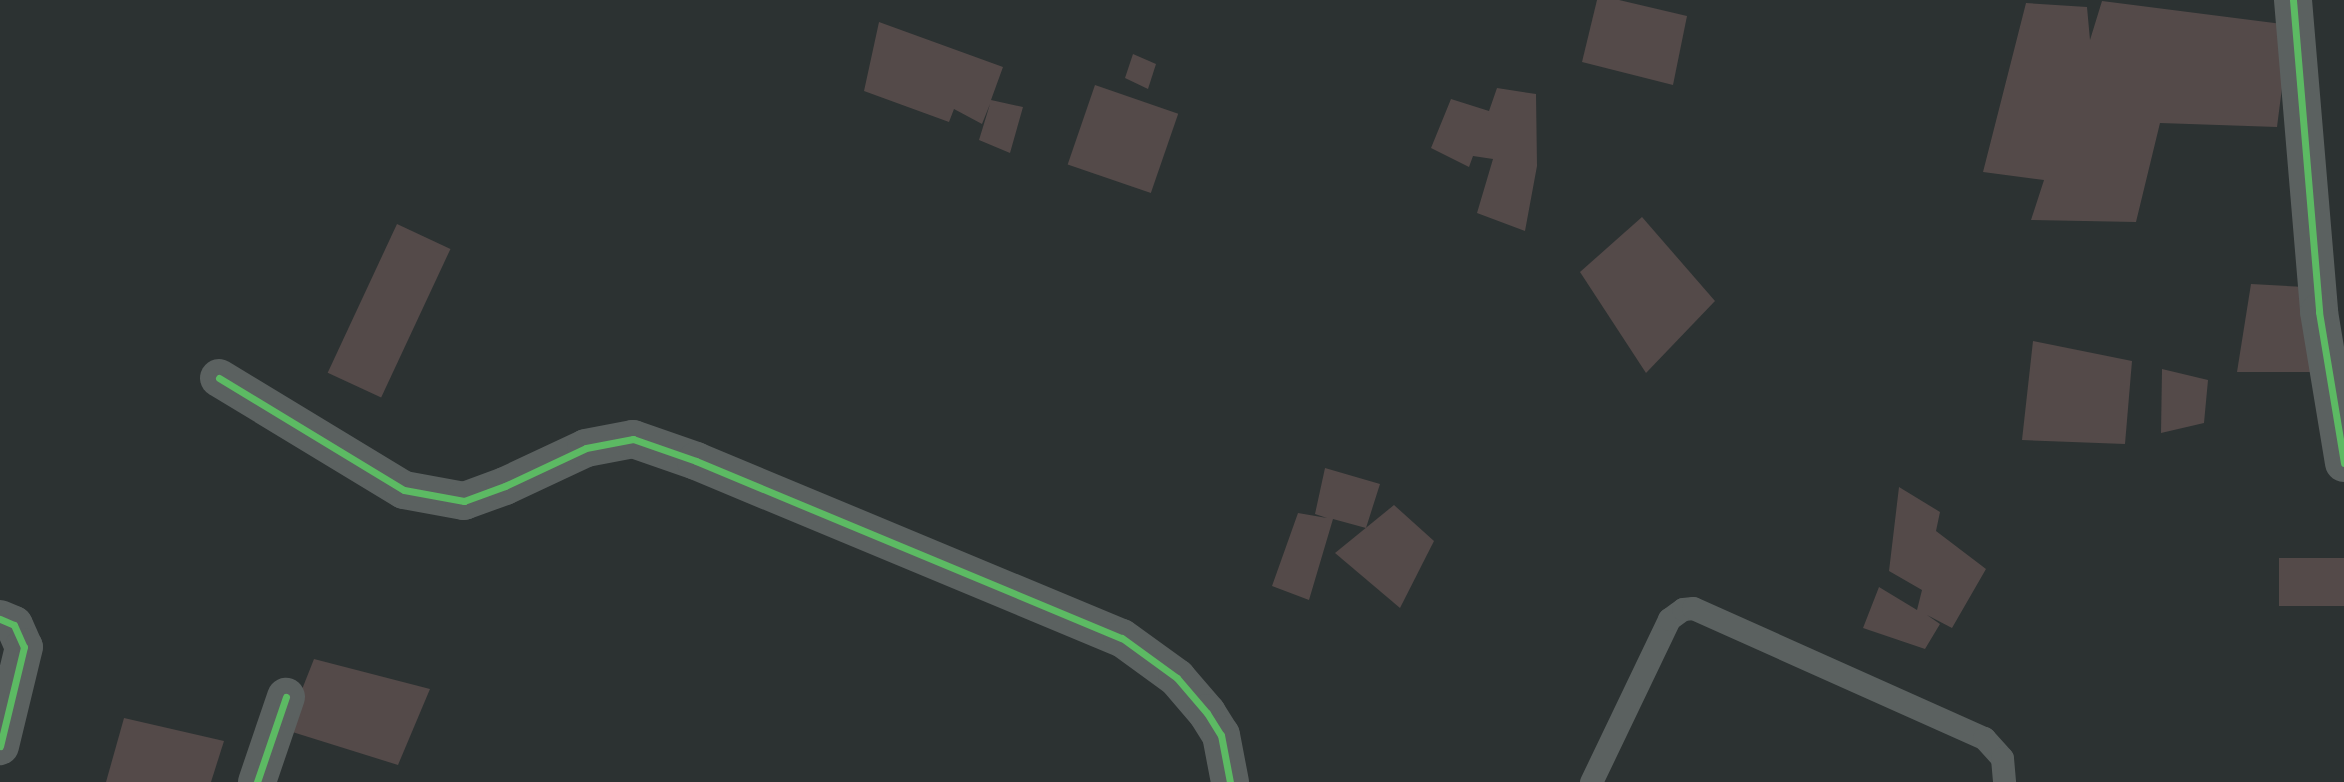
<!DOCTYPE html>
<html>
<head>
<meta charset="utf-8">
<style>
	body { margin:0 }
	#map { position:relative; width:2344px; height:782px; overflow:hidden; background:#2c3232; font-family:"Archivo Narrow",sans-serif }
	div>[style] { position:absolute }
	.building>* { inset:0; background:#544a49; transform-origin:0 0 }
	.lane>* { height:23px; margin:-11.5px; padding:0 11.5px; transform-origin:11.5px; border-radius:11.5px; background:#5b6160 }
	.street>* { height:38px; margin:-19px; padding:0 19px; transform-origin:19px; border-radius:19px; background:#5b6160 }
	.cycleway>* { height:7px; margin:-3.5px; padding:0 3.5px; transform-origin:3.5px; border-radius:3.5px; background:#5cba63 }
	span { translate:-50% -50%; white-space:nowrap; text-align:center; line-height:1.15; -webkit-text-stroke:5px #283634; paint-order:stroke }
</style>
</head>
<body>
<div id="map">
	<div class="building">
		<i style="clip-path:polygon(1597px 0,1619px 0,1687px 16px,1673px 85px,1582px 62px)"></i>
		<i style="clip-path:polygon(2102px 1px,2290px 25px,2277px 127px,2160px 123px,2136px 222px,2031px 220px,2044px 180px,1983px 172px,2026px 3px,2087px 7px,2090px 40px)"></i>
		<i style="clip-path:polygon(879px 22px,1003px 67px,991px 100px,1023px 107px,1010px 153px,979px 140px,990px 104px,982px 124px,954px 109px,949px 122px,864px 91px)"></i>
		<i style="clip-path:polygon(1133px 54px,1156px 64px,1148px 89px,1125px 78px)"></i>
		<i style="left:1095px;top:85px;width:88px;height:84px;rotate:19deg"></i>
		<i style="clip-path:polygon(1497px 88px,1536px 94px,1537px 166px,1525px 231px,1477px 213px,1493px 159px,1473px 156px,1469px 167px,1431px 148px,1451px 99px,1489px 111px)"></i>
		<i style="clip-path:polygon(1642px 217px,1715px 301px,1646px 373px,1580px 272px)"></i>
		<i style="left:397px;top:224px;width:59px;height:164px;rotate:25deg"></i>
		<i style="clip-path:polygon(2251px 284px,2305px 287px,2317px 372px,2237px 372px)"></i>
		<i style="clip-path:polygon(2033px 341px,2132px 361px,2125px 444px,2022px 440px)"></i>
		<i style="clip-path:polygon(2162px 369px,2208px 380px,2204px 423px,2161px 433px)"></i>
		<i style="clip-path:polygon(1325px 468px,1380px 484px,1366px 528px,1333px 519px,1309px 600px,1272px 586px,1298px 513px,1327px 518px,1315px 514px)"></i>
		<i style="clip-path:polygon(1899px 487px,1940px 512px,1936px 531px,1986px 569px,1952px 628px,1927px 615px,1940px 624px,1925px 649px,1863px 628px,1879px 587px,1917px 610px,1922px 590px,1889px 571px)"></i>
		<i style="clip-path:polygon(1394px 505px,1434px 541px,1400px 608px,1335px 553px)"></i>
		<i style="left:2279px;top:558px;width:65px;height:48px"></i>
		<i style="clip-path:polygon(314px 659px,430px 689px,398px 765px,286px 730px)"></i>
		<i style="clip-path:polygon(124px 718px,224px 741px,211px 782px,106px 782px)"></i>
	</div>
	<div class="lane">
		<i style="left:1591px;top:782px;width:181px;rotate:-64.4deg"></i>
		<i style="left:1669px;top:619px;width:17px;rotate:-36deg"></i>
		<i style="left:1683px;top:609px;width:10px;rotate:-6deg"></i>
		<i style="left:1693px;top:608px;width:319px;rotate:24.1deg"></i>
		<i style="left:1984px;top:738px;width:27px;rotate:48deg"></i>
		<i style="left:2002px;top:758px;width:24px;rotate:85deg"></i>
	</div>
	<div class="street">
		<i style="left:2293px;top:0;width:313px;rotate:85.2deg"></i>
		<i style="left:2319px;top:312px;width:153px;rotate:80.6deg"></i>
		<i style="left:219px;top:378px;width:216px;rotate:31.2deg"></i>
		<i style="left:404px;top:490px;width:61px;rotate:10.4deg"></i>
		<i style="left:464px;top:501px;width:44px;rotate:-20.1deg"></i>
		<i style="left:505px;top:486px;width:89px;rotate:-25.1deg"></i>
		<i style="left:586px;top:448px;width:48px;rotate:-10.8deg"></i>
		<i style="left:633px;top:439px;width:67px;rotate:19.2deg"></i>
		<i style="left:696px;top:461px;width:461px;rotate:22.6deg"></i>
		<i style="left:1122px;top:638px;width:68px;rotate:36deg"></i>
		<i style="left:1177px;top:678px;width:46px;rotate:49.4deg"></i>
		<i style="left:1207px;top:713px;width:26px;rotate:58deg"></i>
		<i style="left:1221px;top:735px;width:48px;rotate:79.2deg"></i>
		<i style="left:0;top:619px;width:15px;rotate:23deg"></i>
		<i style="left:14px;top:625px;width:24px;rotate:66deg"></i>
		<i style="left:24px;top:647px;width:102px;rotate:103.6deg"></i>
		<i style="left:257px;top:782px;width:90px;rotate:-71.2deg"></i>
	</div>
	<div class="cycleway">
		<i style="left:2293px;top:0;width:313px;rotate:85.2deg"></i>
		<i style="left:2319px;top:312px;width:153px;rotate:80.6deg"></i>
		<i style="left:219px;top:378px;width:216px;rotate:31.2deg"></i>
		<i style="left:404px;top:490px;width:61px;rotate:10.4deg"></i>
		<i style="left:464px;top:501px;width:44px;rotate:-20.1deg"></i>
		<i style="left:505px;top:486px;width:89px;rotate:-25.1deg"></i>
		<i style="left:586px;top:448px;width:48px;rotate:-10.8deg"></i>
		<i style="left:633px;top:439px;width:67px;rotate:19.2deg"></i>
		<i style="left:696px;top:461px;width:461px;rotate:22.6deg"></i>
		<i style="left:1122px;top:638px;width:68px;rotate:36deg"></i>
		<i style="left:1177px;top:678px;width:46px;rotate:49.4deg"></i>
		<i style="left:1207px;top:713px;width:26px;rotate:58deg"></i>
		<i style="left:1221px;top:735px;width:48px;rotate:79.2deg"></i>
		<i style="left:0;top:619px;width:15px;rotate:23deg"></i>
		<i style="left:14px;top:625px;width:24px;rotate:66deg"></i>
		<i style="left:24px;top:647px;width:102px;rotate:103.6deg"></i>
		<i style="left:257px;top:782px;width:90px;rotate:-71.2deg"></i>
	</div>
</div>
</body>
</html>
